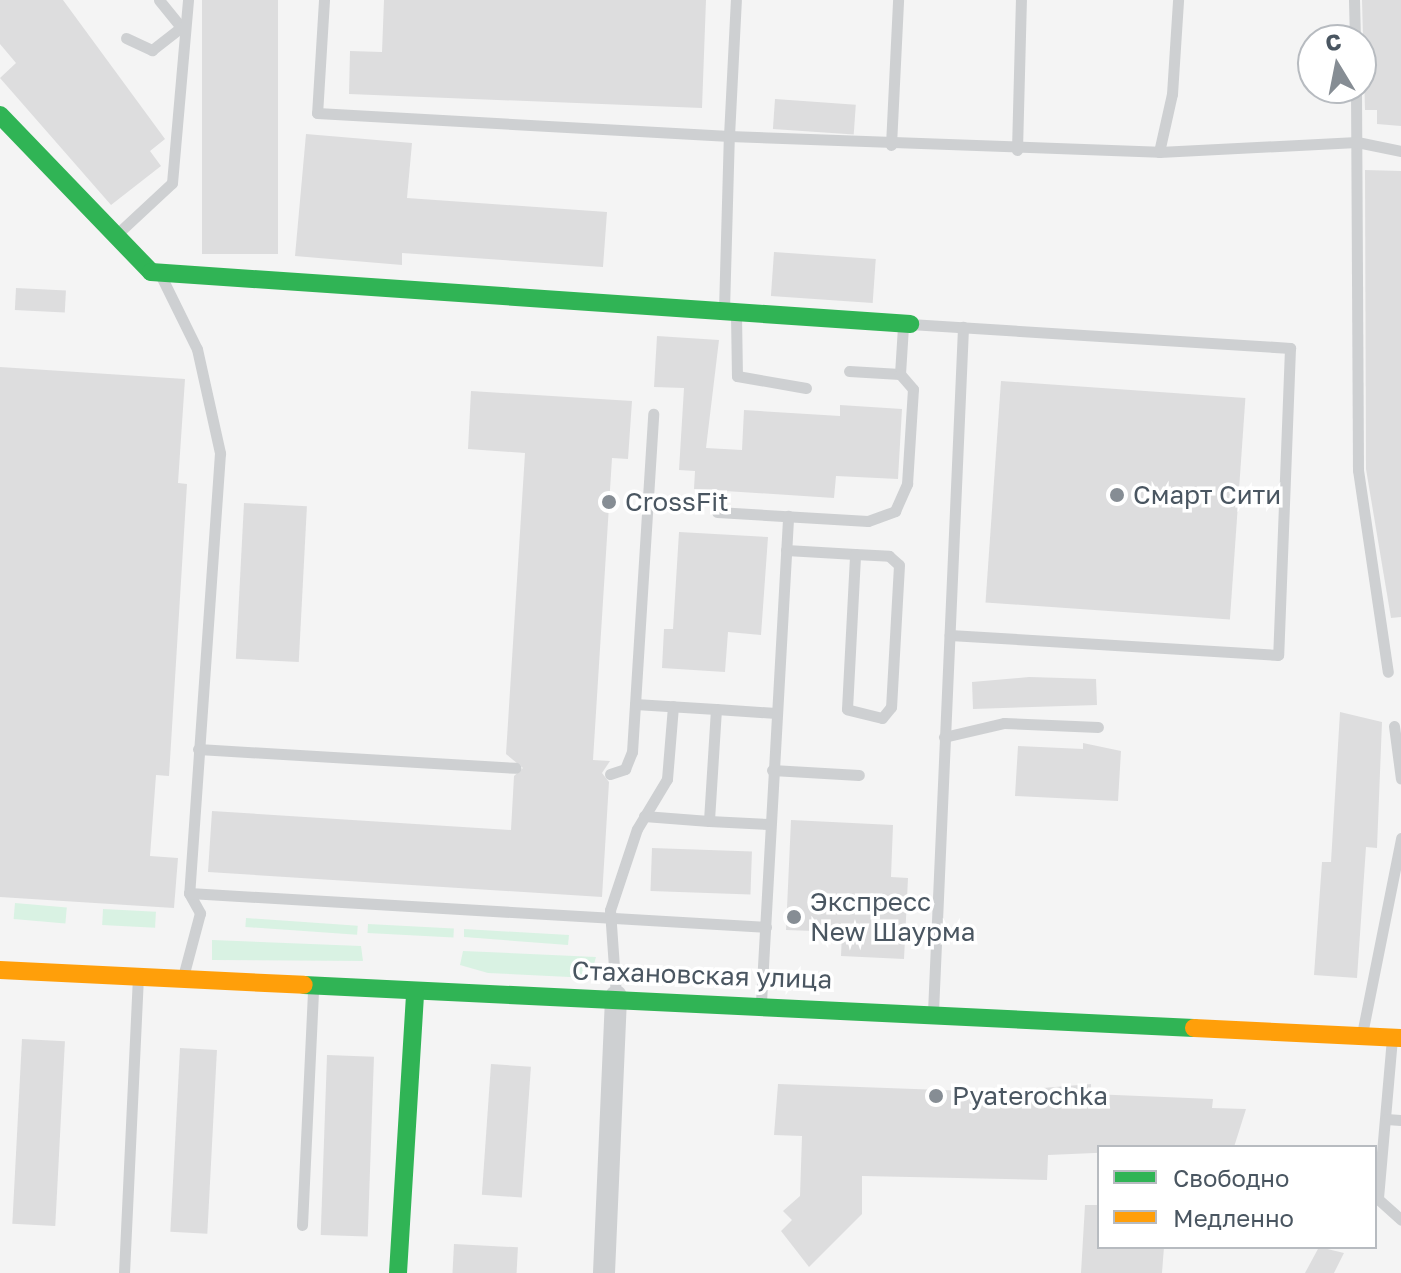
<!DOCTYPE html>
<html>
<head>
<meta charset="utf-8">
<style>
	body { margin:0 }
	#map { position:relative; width:1401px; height:1273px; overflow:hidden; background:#f4f4f4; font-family:"Golos Text",sans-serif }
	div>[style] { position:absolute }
	.green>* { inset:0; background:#d9f2e3; transform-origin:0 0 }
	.building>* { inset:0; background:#ddddde; transform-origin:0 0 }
	.lane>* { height:11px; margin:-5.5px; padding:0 5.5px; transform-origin:5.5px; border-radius:5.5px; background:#ced0d2 }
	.street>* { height:22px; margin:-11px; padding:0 11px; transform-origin:11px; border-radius:11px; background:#ced0d2 }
	.fast>* { height:18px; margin:-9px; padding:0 9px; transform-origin:9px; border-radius:9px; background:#30b455 }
	.slow>* { height:18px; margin:-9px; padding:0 9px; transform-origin:9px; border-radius:9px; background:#ff9f0a }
	.dots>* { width:22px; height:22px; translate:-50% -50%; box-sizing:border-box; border:4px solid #fff; border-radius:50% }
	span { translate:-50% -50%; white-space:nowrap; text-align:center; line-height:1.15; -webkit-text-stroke:7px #fff; paint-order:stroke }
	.poi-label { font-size:26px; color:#4a5661 }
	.left { translate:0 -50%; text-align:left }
	.street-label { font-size:26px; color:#4a5661 }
	.legend { position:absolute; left:1097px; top:1145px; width:280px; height:104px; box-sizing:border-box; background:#fff; border:2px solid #b7bbc0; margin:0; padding:10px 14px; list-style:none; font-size:24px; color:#4a5661 }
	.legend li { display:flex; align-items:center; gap:16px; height:40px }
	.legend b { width:40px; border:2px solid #b7bbc0 }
	.north { position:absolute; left:1297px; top:24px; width:80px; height:80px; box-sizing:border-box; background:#fff; border:2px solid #b7bbc0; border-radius:50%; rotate:350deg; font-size:22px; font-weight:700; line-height:32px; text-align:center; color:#4a5661 }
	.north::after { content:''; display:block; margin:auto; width:28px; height:36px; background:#868d94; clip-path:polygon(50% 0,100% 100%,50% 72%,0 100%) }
</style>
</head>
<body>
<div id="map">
	<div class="green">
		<i style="left:15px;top:903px;width:52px;height:16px;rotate:5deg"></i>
		<i style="left:103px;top:909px;width:53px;height:16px;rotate:3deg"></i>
		<i style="left:246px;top:918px;width:112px;height:9px;rotate:4deg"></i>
		<i style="left:368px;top:924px;width:86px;height:9px;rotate:3deg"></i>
		<i style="clip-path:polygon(464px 929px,569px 935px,568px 945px,464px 937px)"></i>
		<i style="clip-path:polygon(212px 940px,361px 946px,363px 961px,212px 960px)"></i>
		<i style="clip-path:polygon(463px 951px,596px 957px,590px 978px,488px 973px,460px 965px)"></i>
	</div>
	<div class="building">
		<i style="clip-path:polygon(0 0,63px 0,165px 139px,150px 151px,161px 166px,111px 205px,0 78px,16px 63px,0 44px)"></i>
		<i style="left:202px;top:0;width:76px;height:254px"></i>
		<i style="clip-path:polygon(384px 0,706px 0,702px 108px,349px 94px,350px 51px,382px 52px)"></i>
		<i style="clip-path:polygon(1362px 0,1401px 0,1401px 126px,1377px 124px,1377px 110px,1365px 110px)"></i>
		<i style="left:775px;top:99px;width:81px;height:30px;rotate:4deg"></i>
		<i style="clip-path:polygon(306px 134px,412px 143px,407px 198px,607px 212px,603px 267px,402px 253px,402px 265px,295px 256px)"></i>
		<i style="clip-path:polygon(1365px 170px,1401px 171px,1401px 617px,1391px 618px,1366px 469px)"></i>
		<i style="left:774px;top:252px;width:102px;height:44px;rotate:4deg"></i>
		<i style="left:16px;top:288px;width:50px;height:22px;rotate:3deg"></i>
		<i style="clip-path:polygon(657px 336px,719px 340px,706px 448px,742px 450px,744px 410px,840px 416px,840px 405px,902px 409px,898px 479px,836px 476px,834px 498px,694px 489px,695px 471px,679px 470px,684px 388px,654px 387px)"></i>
		<i style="clip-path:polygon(0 367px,185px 379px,178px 483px,187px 484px,169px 776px,156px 775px,150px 856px,178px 858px,174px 908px,0 897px)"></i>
		<i style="left:1001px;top:381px;width:245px;height:222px;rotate:4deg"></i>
		<i style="clip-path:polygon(471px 391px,632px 401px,628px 459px,612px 458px,593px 760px,610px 761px,602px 773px,609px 782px,602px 897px,208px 872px,212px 811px,511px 830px,514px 776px,523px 768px,506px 754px,525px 453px,468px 449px)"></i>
		<i style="left:244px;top:503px;width:63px;height:156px;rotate:3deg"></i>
		<i style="clip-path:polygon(679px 532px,768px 537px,761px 635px,728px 632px,725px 672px,662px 668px,664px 629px,673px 629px)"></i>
		<i style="clip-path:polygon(1029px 677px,1096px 679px,1097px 705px,973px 709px,972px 682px)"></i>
		<i style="clip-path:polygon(1340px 712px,1382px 722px,1377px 848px,1366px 847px,1357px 978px,1314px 975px,1322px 862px,1331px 862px)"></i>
		<i style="clip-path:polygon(1083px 743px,1121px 751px,1118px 801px,1015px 796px,1018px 746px,1083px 749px)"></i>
		<i style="clip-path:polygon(791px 820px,893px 825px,891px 877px,908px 878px,904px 959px,841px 956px,842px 932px,786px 930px)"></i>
		<i style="left:652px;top:848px;width:100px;height:43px;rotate:2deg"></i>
		<i style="left:22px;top:1039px;width:43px;height:185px;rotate:3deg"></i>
		<i style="left:180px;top:1048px;width:37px;height:184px;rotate:3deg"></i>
		<i style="left:327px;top:1055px;width:47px;height:180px;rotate:2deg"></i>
		<i style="left:491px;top:1064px;width:40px;height:131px;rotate:4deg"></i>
		<i style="clip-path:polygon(778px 1084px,996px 1092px,1091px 1084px,1091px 1094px,1213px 1099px,1212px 1108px,1246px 1109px,1234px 1147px,1048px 1155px,1047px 1180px,862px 1176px,862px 1214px,809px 1267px,781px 1231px,792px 1220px,783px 1211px,800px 1196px,802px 1136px,774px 1135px)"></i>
		<i style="clip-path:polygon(1085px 1205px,1099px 1205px,1099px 1247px,1164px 1247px,1162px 1273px,1081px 1273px)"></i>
		<i style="left:454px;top:1244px;width:64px;height:29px;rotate:3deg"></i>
		<i style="clip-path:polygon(1319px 1247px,1344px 1253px,1334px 1273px,1305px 1273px)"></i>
	</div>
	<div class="lane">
		<i style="left:159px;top:0;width:40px;rotate:51deg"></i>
		<i style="left:324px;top:0;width:113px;rotate:93.5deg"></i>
		<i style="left:317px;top:113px;width:413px;rotate:3.2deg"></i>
		<i style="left:729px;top:136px;width:136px;rotate:-87.1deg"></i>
		<i style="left:1354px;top:0;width:40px;rotate:88.6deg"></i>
		<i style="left:126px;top:38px;width:29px;rotate:25deg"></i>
		<i style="left:152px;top:50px;width:37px;rotate:-38deg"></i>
		<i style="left:1356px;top:88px;width:382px;rotate:89.7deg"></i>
		<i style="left:1358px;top:470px;width:204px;rotate:81.6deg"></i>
		<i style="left:891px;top:145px;width:145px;rotate:-87.2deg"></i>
		<i style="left:1017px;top:150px;width:150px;rotate:-88.5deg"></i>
		<i style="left:1159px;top:152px;width:59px;rotate:-77.4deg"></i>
		<i style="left:1172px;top:94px;width:94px;rotate:-86.3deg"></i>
		<i style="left:116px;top:235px;width:76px;rotate:-42.9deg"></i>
		<i style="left:172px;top:183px;width:184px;rotate:-85deg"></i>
		<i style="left:162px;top:278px;width:79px;rotate:63.8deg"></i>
		<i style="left:197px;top:349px;width:107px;rotate:77.5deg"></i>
		<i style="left:220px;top:453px;width:441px;rotate:94deg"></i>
		<i style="left:189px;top:893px;width:23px;rotate:61deg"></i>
		<i style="left:200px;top:913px;width:66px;rotate:104.9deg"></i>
		<i style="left:724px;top:310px;width:174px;rotate:-88.4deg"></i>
		<i style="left:729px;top:136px;width:430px;rotate:2.1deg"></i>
		<i style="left:1159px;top:152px;width:198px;rotate:-2.9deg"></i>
		<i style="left:1357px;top:142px;width:45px;rotate:11.6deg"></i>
		<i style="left:736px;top:314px;width:62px;rotate:89.1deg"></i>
		<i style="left:737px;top:376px;width:70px;rotate:9.9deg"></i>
		<i style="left:910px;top:324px;width:381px;rotate:3.6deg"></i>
		<i style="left:1290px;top:348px;width:307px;rotate:92.2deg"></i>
		<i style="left:1278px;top:655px;width:329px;rotate:-176.5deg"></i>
		<i style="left:849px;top:371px;width:51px;rotate:3.4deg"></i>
		<i style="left:900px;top:374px;width:48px;rotate:-86.4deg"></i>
		<i style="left:717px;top:512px;width:151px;rotate:3.4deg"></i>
		<i style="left:868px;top:521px;width:29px;rotate:-20deg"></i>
		<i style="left:895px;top:511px;width:30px;rotate:-66deg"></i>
		<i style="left:907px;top:484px;width:95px;rotate:-86.4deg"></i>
		<i style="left:913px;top:389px;width:20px;rotate:-131deg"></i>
		<i style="left:786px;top:550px;width:69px;rotate:3.3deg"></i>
		<i style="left:855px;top:554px;width:34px;rotate:3deg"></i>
		<i style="left:889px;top:556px;width:13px;rotate:42deg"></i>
		<i style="left:899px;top:565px;width:142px;rotate:93.2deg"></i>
		<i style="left:891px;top:707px;width:14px;rotate:129deg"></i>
		<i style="left:882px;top:718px;width:36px;rotate:-166deg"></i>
		<i style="left:847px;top:709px;width:155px;rotate:-87deg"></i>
		<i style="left:635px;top:704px;width:81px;rotate:3.5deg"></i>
		<i style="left:716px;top:709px;width:112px;rotate:93.6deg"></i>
		<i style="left:709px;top:821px;width:60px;rotate:2.9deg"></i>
		<i style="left:716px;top:709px;width:60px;rotate:3.8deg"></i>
		<i style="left:1394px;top:726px;width:53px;rotate:82.5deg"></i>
		<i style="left:944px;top:737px;width:62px;rotate:-13.1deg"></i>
		<i style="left:1004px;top:723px;width:94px;rotate:2.4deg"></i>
		<i style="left:198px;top:749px;width:318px;rotate:3.4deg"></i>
		<i style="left:772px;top:770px;width:87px;rotate:3.3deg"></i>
		<i style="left:610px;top:774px;width:16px;rotate:-18deg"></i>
		<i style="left:625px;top:769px;width:18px;rotate:-68deg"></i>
		<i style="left:632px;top:752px;width:339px;rotate:-86.4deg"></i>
		<i style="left:644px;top:816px;width:65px;rotate:4.4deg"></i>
		<i style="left:189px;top:893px;width:578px;rotate:3.37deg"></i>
		<i style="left:616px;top:996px;width:86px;rotate:-94deg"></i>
		<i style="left:610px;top:910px;width:85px;rotate:-71.6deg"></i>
		<i style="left:637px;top:829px;width:58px;rotate:-59deg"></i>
		<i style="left:667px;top:779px;width:73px;rotate:-85.3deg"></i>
		<i style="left:761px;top:1002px;width:487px;rotate:-86.8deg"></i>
		<i style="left:933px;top:1012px;width:686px;rotate:-87.49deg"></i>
		<i style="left:1362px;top:1034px;width:200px;rotate:-78.7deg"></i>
		<i style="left:1392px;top:1038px;width:162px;rotate:95deg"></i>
		<i style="left:1378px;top:1199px;width:31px;rotate:42deg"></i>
		<i style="left:1386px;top:1119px;width:15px;rotate:4deg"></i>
		<i style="left:302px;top:1225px;width:237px;rotate:-87.3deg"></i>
		<i style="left:124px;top:1273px;width:295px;rotate:-87.3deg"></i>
	</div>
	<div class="street">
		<i style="left:604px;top:1273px;width:277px;rotate:-87.5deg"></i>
	</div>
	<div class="fast">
		<i style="left:0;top:115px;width:218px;rotate:46.1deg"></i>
		<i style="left:151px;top:272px;width:761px;rotate:3.92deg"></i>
		<i style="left:304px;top:985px;width:891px;rotate:2.77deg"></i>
		<i style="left:398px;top:1273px;width:281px;rotate:-86.5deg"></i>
	</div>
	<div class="slow">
		<i style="left:0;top:970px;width:304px;rotate:2.8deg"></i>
		<i style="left:1194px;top:1028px;width:207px;rotate:2.8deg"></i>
	</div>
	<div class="dots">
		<i style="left:1117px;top:495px;background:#868d94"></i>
		<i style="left:609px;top:502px;background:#868d94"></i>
		<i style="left:794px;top:917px;background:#868d94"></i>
		<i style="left:936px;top:1096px;background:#868d94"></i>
	</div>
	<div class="poi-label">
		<span class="left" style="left:1133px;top:495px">Смарт Сити</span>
		<span class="left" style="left:625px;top:502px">CrossFit</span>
		<span class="left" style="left:810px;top:917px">Экспресс<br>New Шаурма</span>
		<span class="left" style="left:952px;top:1096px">Pyaterochka</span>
	</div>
	<div class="street-label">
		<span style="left:702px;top:975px;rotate:2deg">Стахановская улица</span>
	</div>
	<ul class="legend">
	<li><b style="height:10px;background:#30b455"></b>Свободно</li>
	<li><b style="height:10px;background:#ff9f0a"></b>Медленно</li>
	</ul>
	<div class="north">С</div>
</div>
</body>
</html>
